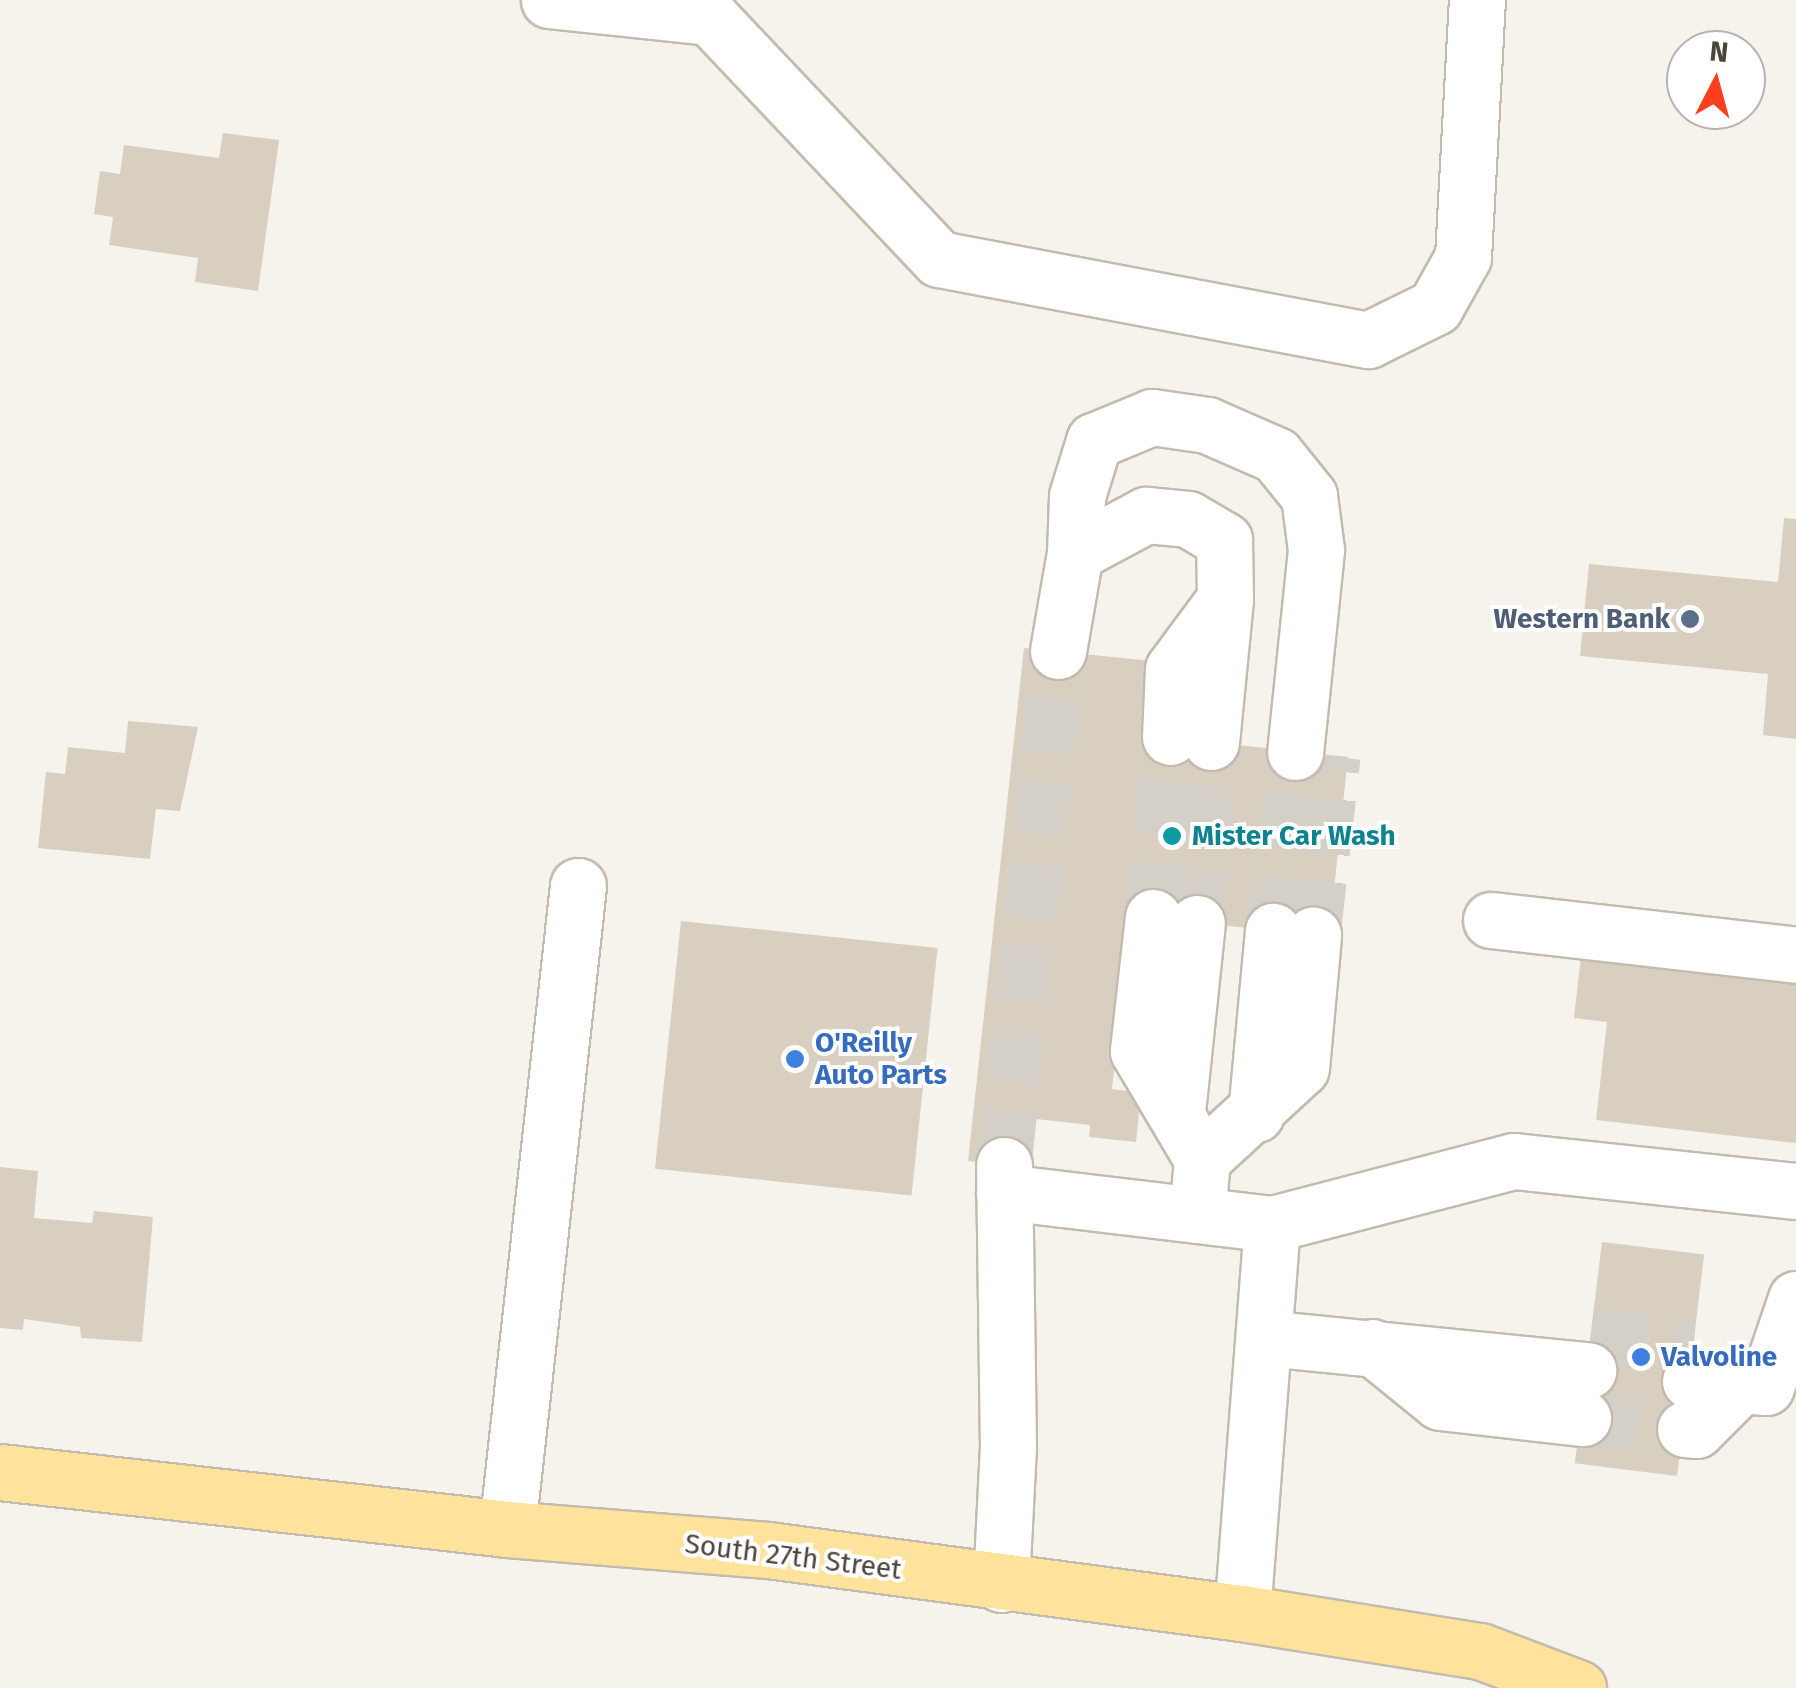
<!DOCTYPE html>
<html>
<head>
<meta charset="utf-8">
<style>
	body { margin:0 }
	#map { position:relative; width:1796px; height:1688px; overflow:hidden; background:#f6f3ec; font-family:"Fira Sans",sans-serif }
	div>[style] { position:absolute }
	.building>* { inset:0; background:#d8cfc1; transform-origin:0 0 }
	.minor-tunnel>* { height:55px; margin-top:-27.5px; transform-origin:0; background:repeating-linear-gradient(90deg,#d4d0c8 0 55px,transparent 0 83px) }
	.roads { filter:drop-shadow(2px 0 #c2bbae) drop-shadow(-2px 0 #c2bbae) drop-shadow(0 2px #c2bbae) drop-shadow(0 -2px #c2bbae) }
	.minor>* { height:55px; margin:-27.5px; padding:0 27.5px; transform-origin:27.5px; border-radius:27.5px; background:#fff }
	.major>* { height:55px; margin:-27.5px; padding:0 27.5px; transform-origin:27.5px; border-radius:27.5px; background:#ffe39c }
	.dots>* { width:28px; height:28px; translate:-50% -50%; box-sizing:border-box; border:5px solid #fff; border-radius:50% }
	span { translate:-50% -50%; white-space:nowrap; text-align:center; line-height:1.15; -webkit-text-stroke:8px #fff; paint-order:stroke }
	.service-label { font-size:28px; color:#4e5e75; font-weight:700 }
	.right { translate:-100% -50%; text-align:right }
	.culture-label { font-size:28px; color:#0d838f; font-weight:700 }
	.left { translate:0 -50%; text-align:left }
	.shop-label { font-size:28px; color:#366cbe; font-weight:700 }
	.street-label { font-size:28px; color:#4b4439 }
	.north { position:absolute; left:1666px; top:30px; width:100px; height:100px; box-sizing:border-box; background:#fff; border:2px solid #b7b4b0; border-radius:50%; rotate:6deg; font-size:28px; font-weight:700; line-height:40px; text-align:center; color:#4b4439 }
	.north::after { content:''; display:block; margin:auto; width:35px; height:45px; background:#fc3f1d; clip-path:polygon(50% 0,100% 100%,50% 72%,0 100%) }
</style>
</head>
<body>
<div id="map">
	<div class="building">
		<i style="clip-path:polygon(223px 133px,279px 140px,258px 291px,195px 282px,198px 258px,109px 245px,113px 217px,94px 214px,100px 171px,120px 174px,124px 145px,219px 158px)"></i>
		<i style="clip-path:polygon(1784px 518px,1796px 519px,1796px 739px,1763px 735px,1768px 674px,1580px 656px,1589px 564px,1778px 582px)"></i>
		<i style="clip-path:polygon(1024px 648px,1152px 661px,1144px 735px,1348px 757px,1329px 937px,1131px 915px,1112px 1089px,1141px 1093px,1136px 1142px,1089px 1137px,1090px 1125px,1036px 1119px,1031px 1168px,968px 1161px)"></i>
		<i style="clip-path:polygon(128px 721px,198px 727px,180px 811px,156px 809px,150px 859px,38px 848px,46px 772px,65px 774px,68px 747px,125px 753px)"></i>
		<i style="left:681px;top:921px;width:258px;height:249px;rotate:6deg"></i>
		<i style="clip-path:polygon(1581px 956px,1796px 981px,1796px 1143px,1596px 1120px,1607px 1022px,1574px 1018px)"></i>
		<i style="clip-path:polygon(0 1167px,38px 1171px,34px 1218px,92px 1223px,94px 1211px,153px 1217px,142px 1342px,81px 1338px,80px 1327px,24px 1319px,23px 1330px,0 1328px)"></i>
		<i style="left:1602px;top:1242px;width:103px;height:223px;rotate:7deg"></i>
	</div>
	<div class="minor-tunnel">
		<i style="left:1153px;top:917px;width:181px;rotate:-84.6deg"></i>
		<i style="left:1197px;top:923px;width:182px;rotate:-85.6deg"></i>
		<i style="left:1273px;top:931px;width:180px;rotate:-83deg"></i>
		<i style="left:1313px;top:935px;width:180px;rotate:-83.6deg"></i>
		<i style="left:1004px;top:1165px;width:517px;rotate:-84deg"></i>
		<i style="left:1591px;top:1335px;width:103px;rotate:5.5deg"></i>
		<i style="left:1583px;top:1418px;width:103px;rotate:6.2deg"></i>
	</div>
	<div class="roads">
		<div class="minor">
			<i style="left:549px;top:0;width:162px;rotate:6deg"></i>
			<i style="left:710px;top:17px;width:333px;rotate:46.6deg"></i>
			<i style="left:939px;top:259px;width:437px;rotate:10.7deg"></i>
			<i style="left:1368px;top:340px;width:75px;rotate:-26.2deg"></i>
			<i style="left:1435px;top:307px;width:57px;rotate:-60.8deg"></i>
			<i style="left:1463px;top:257px;width:257px;rotate:-86.9deg"></i>
			<i style="left:1075px;top:553px;width:57px;rotate:-88deg"></i>
			<i style="left:1077px;top:496px;width:58px;rotate:-72.8deg"></i>
			<i style="left:1094px;top:441px;width:63px;rotate:-22.5deg"></i>
			<i style="left:1152px;top:417px;width:56px;rotate:8.3deg"></i>
			<i style="left:1207px;top:425px;width:75px;rotate:23.5deg"></i>
			<i style="left:1276px;top:455px;width:53px;rotate:51.2deg"></i>
			<i style="left:1309px;top:496px;width:54px;rotate:82.6deg"></i>
			<i style="left:1316px;top:550px;width:203px;rotate:95.9deg"></i>
			<i style="left:1058px;top:651px;width:99px;rotate:-80.2deg"></i>
			<i style="left:1075px;top:553px;width:81px;rotate:-28.2deg"></i>
			<i style="left:1146px;top:515px;width:42px;rotate:5.4deg"></i>
			<i style="left:1188px;top:519px;width:42px;rotate:30.3deg"></i>
			<i style="left:1224px;top:540px;width:59px;rotate:89deg"></i>
			<i style="left:1225px;top:599px;width:87px;rotate:126.6deg"></i>
			<i style="left:1173px;top:669px;width:68px;rotate:92.5deg"></i>
			<i style="left:1211px;top:742px;width:143px;rotate:-84.4deg"></i>
			<i style="left:1153px;top:917px;width:135px;rotate:96.4deg"></i>
			<i style="left:1138px;top:1051px;width:126px;rotate:59.3deg"></i>
			<i style="left:1202px;top:1159px;width:56px;rotate:95.1deg"></i>
			<i style="left:1491px;top:920px;width:307px;rotate:6.5deg"></i>
			<i style="left:1177px;top:1112px;width:190px;rotate:-84deg"></i>
			<i style="left:1256px;top:1114px;width:184px;rotate:-84.7deg"></i>
			<i style="left:1202px;top:1159px;width:134px;rotate:-42.6deg"></i>
			<i style="left:1301px;top:1068px;width:134px;rotate:-84.8deg"></i>
			<i style="left:1004px;top:1192px;width:270px;rotate:6.8deg"></i>
			<i style="left:1272px;top:1224px;width:390px;rotate:94.4deg"></i>
			<i style="left:1272px;top:1224px;width:250px;rotate:-14.6deg"></i>
			<i style="left:1514px;top:1161px;width:284px;rotate:6.1deg"></i>
			<i style="left:1265px;top:1338px;width:325px;rotate:5.7deg"></i>
			<i style="left:1372px;top:1347px;width:87px;rotate:39deg"></i>
			<i style="left:1440px;top:1402px;width:144px;rotate:6.4deg"></i>
			<i style="left:1690px;top:1381px;width:76px;rotate:4.5deg"></i>
			<i style="left:1766px;top:1387px;width:93px;rotate:-71.2deg"></i>
			<i style="left:1685px;top:1429px;width:11px;rotate:5deg"></i>
			<i style="left:1696px;top:1430px;width:64px;rotate:-45deg"></i>
			<i style="left:507px;top:1529px;width:647px;rotate:-83.7deg"></i>
			<i style="left:1001px;top:1584px;width:136px;rotate:-87.1deg"></i>
			<i style="left:1008px;top:1448px;width:283px;rotate:-90.8deg"></i>
		</div>
		<div class="major">
			<i style="left:0;top:1472px;width:510px;rotate:6.41deg"></i>
			<i style="left:507px;top:1529px;width:262px;rotate:4.6deg"></i>
			<i style="left:768px;top:1550px;width:478px;rotate:7.6deg"></i>
			<i style="left:1242px;top:1613px;width:241px;rotate:9.1deg"></i>
			<i style="left:1480px;top:1651px;width:105px;rotate:20.7deg"></i>
		</div>
	</div>
	<div class="dots">
		<i style="left:1690px;top:619px;background:#5c6f8a"></i>
		<i style="left:1172px;top:836px;background:#0f9aa8"></i>
		<i style="left:795px;top:1059px;background:#3f7fe0"></i>
		<i style="left:1641px;top:1357px;background:#3f7fe0"></i>
	</div>
	<div class="service-label">
		<span class="right" style="left:1670px;top:619px">Western Bank</span>
	</div>
	<div class="culture-label">
		<span class="left" style="left:1192px;top:836px">Mister Car Wash</span>
	</div>
	<div class="shop-label">
		<span class="left" style="left:815px;top:1059px">O'Reilly<br>Auto Parts</span>
		<span class="left" style="left:1661px;top:1357px">Valvoline</span>
	</div>
	<div class="street-label">
		<span style="left:793px;top:1557px;rotate:7deg">South 27th Street</span>
	</div>
	<div class="north">N</div>
</div>
</body>
</html>
